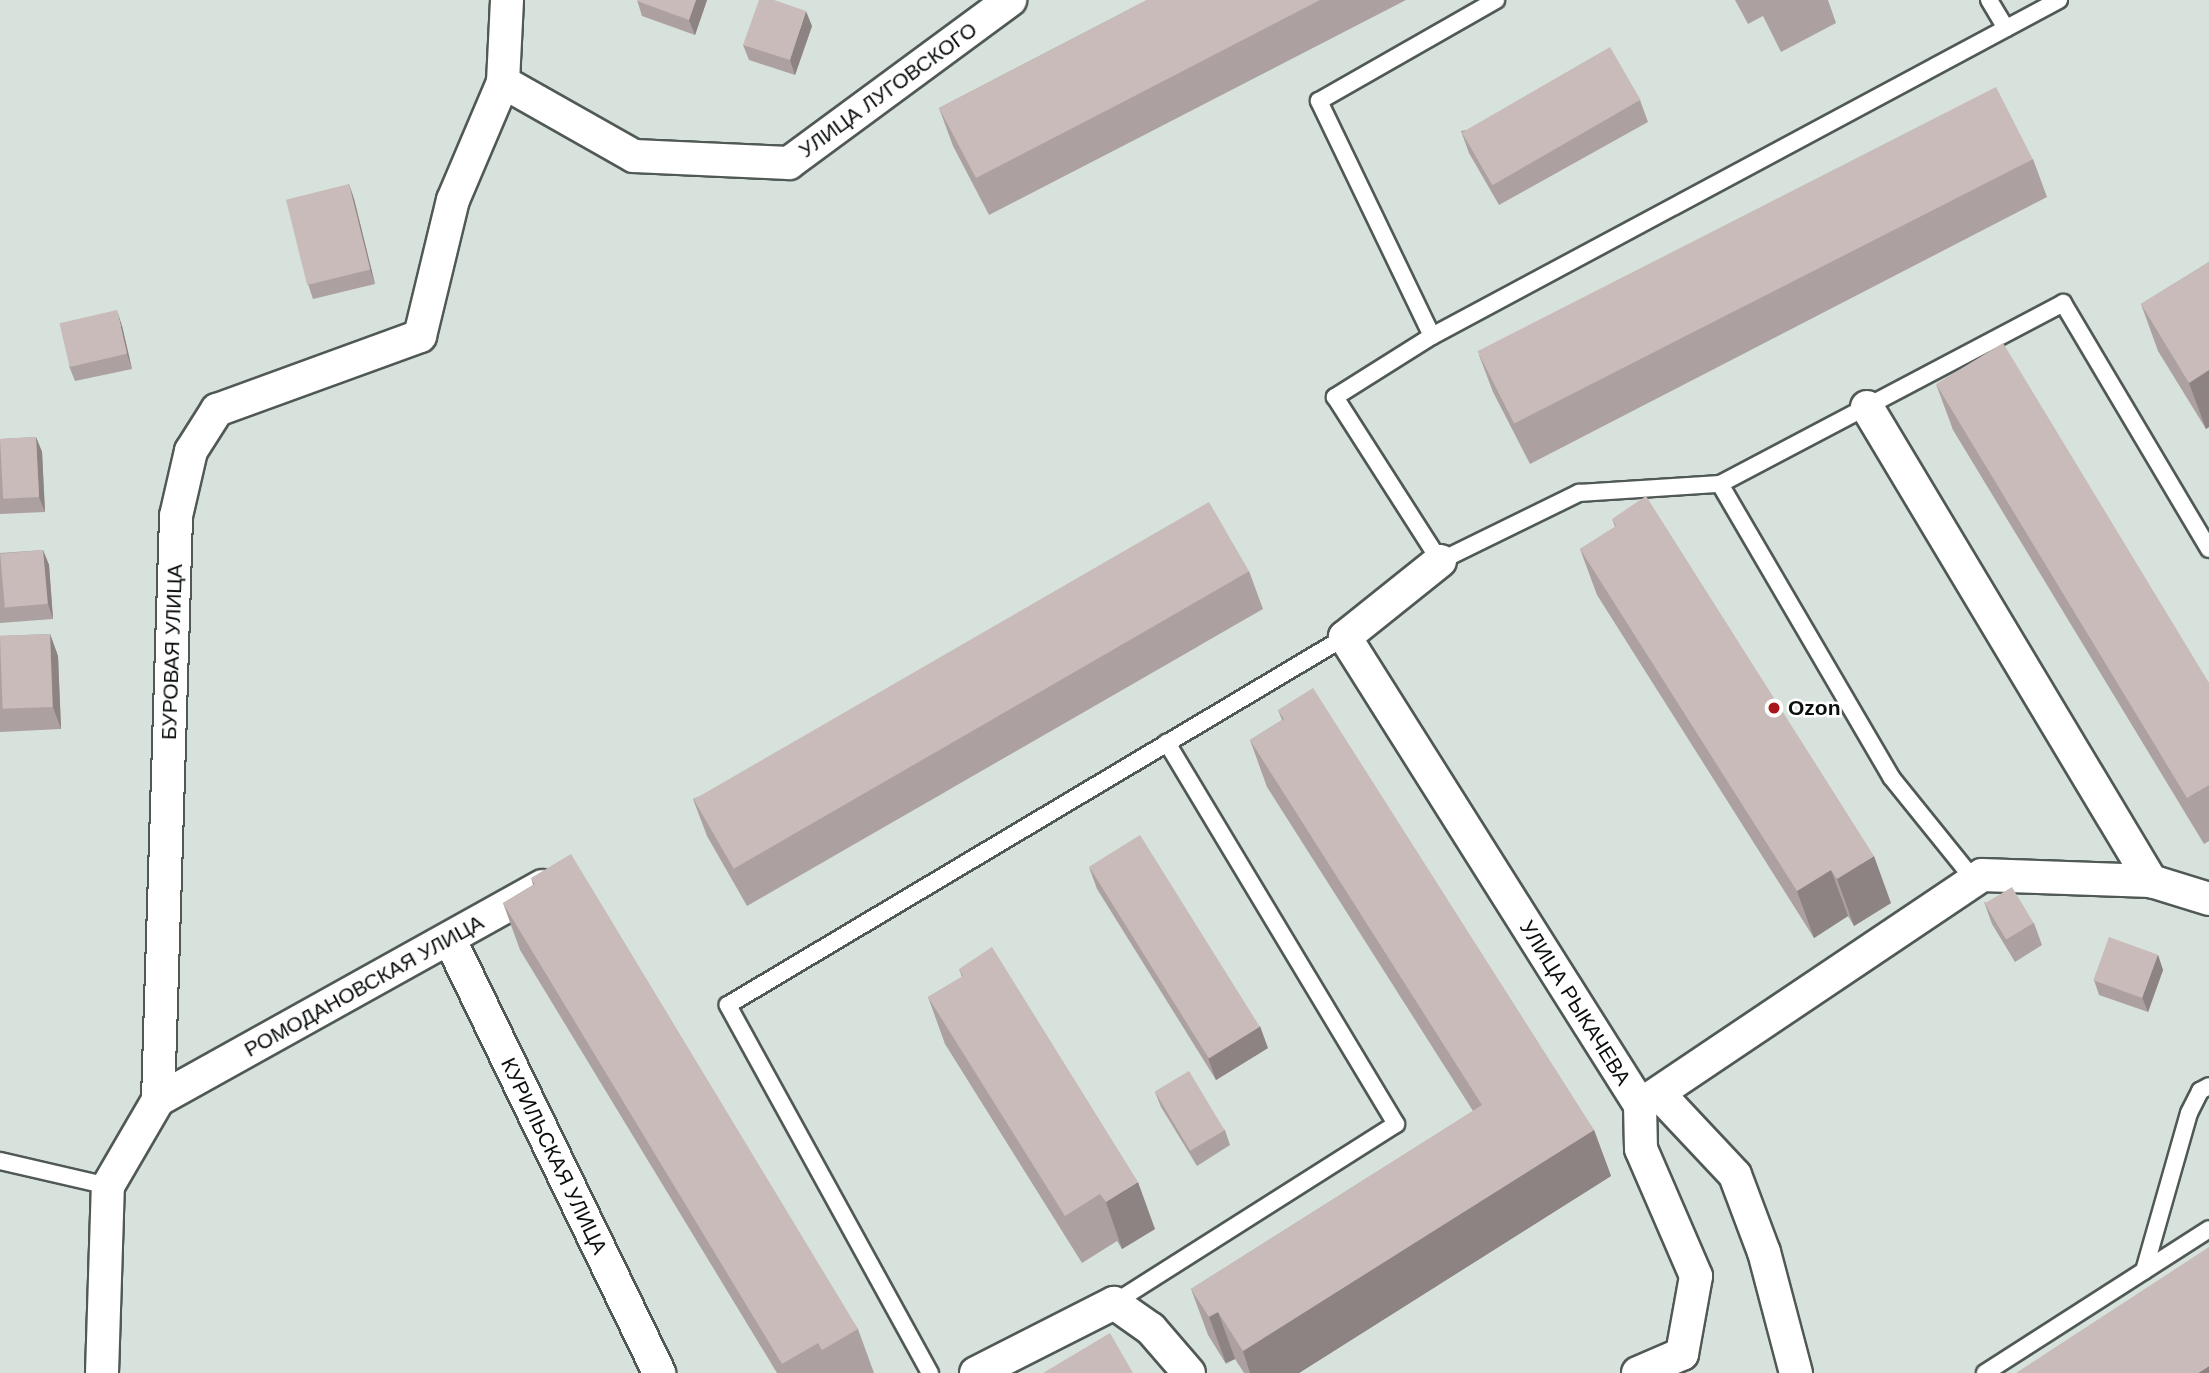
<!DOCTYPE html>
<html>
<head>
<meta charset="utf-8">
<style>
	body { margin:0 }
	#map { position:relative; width:2209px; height:1373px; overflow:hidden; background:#d7e2dc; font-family:Arial,sans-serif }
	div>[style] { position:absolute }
	.roads { filter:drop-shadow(2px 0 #505955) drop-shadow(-2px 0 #505955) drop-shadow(0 2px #505955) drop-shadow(0 -2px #505955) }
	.lane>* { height:16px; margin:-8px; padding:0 8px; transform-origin:8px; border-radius:8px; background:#fff }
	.street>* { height:32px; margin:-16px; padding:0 16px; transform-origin:16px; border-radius:16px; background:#fff }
	.wall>* { inset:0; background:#aca1a0 }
	.shaded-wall>* { inset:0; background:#8c8382; transform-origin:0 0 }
	.building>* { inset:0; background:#c8bbba; transform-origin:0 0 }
	.dots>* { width:19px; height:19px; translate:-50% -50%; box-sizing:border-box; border:4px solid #fff; border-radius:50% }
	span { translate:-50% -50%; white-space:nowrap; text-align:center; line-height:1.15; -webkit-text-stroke:5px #fff; paint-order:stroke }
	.street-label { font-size:21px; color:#0a0e0c }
	.poi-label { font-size:21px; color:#0a0e0c; font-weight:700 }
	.left { translate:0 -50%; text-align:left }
</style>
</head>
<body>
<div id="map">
	<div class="roads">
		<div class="lane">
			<i style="left:1989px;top:0;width:33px;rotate:59deg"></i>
			<i style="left:2059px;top:0;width:711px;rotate:151.81deg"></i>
			<i style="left:1432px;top:336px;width:115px;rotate:147.8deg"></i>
			<i style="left:1335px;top:397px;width:195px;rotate:57.4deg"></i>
			<i style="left:1440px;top:561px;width:155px;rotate:-26.1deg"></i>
			<i style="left:1579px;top:493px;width:141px;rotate:-3.7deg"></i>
			<i style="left:1720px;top:484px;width:388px;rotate:-27.8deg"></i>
			<i style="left:2063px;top:303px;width:286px;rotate:59.3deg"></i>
			<i style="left:1432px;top:336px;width:261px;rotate:-115.7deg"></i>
			<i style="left:1319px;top:101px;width:204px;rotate:-29.7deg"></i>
			<i style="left:1720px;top:484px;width:339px;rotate:59.7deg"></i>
			<i style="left:1891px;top:777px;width:132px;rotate:51.1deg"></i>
			<i style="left:0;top:1161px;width:111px;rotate:13deg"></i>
			<i style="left:2144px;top:1271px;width:164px;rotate:-74.1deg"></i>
			<i style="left:2189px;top:1113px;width:25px;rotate:-63deg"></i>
			<i style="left:2200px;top:1091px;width:10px;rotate:-29deg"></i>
			<i style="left:1114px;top:1303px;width:334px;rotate:-32.4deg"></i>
			<i style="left:1396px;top:1124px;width:445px;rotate:-121deg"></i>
			<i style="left:930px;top:1373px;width:420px;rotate:-118.8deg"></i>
			<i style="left:728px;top:1005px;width:718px;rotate:-30.81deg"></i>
			<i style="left:1985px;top:1373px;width:266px;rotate:-32.7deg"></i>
		</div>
		<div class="street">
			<i style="left:503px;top:82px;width:150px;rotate:29.5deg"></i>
			<i style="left:634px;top:156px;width:155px;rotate:2.6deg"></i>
			<i style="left:789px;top:163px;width:275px;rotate:-36.4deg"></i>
			<i style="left:1867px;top:407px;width:553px;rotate:59.07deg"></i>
			<i style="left:1440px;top:561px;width:122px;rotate:141.3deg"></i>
			<i style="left:1345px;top:637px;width:553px;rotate:57.78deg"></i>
			<i style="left:1640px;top:1105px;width:412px;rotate:-33.9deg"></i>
			<i style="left:1982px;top:875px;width:169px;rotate:2deg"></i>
			<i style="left:2151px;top:881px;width:61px;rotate:17.2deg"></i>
			<i style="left:450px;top:940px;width:481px;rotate:64.2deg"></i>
			<i style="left:158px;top:1100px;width:440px;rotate:-29.1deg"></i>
			<i style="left:102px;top:1373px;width:187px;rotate:-88.2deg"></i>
			<i style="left:108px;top:1186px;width:99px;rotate:-59.8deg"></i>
			<i style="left:158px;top:1100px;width:584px;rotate:-88.23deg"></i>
			<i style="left:176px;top:516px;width:67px;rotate:-77deg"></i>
			<i style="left:191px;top:451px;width:49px;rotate:-57.6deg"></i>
			<i style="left:217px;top:410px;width:216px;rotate:-20deg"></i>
			<i style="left:420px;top:336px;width:140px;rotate:-76.4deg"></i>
			<i style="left:453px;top:200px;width:128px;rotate:-67deg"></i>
			<i style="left:503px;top:82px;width:82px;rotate:-87.2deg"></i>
			<i style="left:976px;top:1373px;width:155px;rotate:-26.9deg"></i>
			<i style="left:1114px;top:1303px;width:45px;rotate:35.1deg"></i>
			<i style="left:1151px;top:1329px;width:58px;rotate:49.2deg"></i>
			<i style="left:1638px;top:1373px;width:48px;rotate:-23.4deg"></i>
			<i style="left:1682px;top:1354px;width:79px;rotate:-79.8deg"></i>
			<i style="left:1696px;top:1276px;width:138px;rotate:-113.4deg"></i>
			<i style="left:1641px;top:1149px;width:44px;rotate:-91.3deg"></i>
			<i style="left:1640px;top:1105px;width:22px;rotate:-30deg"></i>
			<i style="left:1659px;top:1094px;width:111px;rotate:46.8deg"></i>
			<i style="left:1735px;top:1175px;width:82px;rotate:69.4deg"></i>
			<i style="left:1764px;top:1252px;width:125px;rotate:75.2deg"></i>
		</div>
	</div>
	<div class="wall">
		<i style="clip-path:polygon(637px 0,707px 0,695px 35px,642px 16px)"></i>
		<i style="clip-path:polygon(1147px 0,1406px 0,989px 215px,953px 146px,939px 108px)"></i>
		<i style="clip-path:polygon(1735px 0,1828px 0,1836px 23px,1781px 52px,1763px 16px,1748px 24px)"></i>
		<i style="clip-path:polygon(812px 26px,795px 75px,749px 60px,743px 45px)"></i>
		<i style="clip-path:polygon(1640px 100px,1648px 122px,1499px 205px,1469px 153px,1461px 131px)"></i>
		<i style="clip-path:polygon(2033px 159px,2047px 197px,1530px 464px,1493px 392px,1479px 355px)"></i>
		<i style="clip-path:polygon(349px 184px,354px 199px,375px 284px,313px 299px,308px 284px)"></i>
		<i style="clip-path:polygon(2209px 262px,2209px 427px,2206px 429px,2158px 351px,2141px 304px)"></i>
		<i style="clip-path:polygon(122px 326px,132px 369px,75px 381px,69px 366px)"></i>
		<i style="clip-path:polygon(1936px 384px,2209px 683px,2209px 841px,2204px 844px,1953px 430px)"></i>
		<i style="clip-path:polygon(36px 437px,42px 452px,45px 512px,0 514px,0 439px)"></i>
		<i style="clip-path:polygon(1612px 519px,1891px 903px,1854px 926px,1848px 916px,1814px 938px,1597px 595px,1580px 549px,1615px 527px)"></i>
		<i style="clip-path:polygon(43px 550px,49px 565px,53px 619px,0 623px,0 553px)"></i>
		<i style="clip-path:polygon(1249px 571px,1263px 609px,747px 906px,707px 836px,693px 799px)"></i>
		<i style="clip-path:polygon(50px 634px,58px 656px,61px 729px,0 732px,0 636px)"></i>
		<i style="clip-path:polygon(1278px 710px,1594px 1130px,1611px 1176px,1299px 1373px,1244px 1373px,1235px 1359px,1226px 1364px,1208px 1335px,1191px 1289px,1473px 1111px,1267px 787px,1250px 740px,1282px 720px)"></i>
		<i style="clip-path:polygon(1089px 867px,1268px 1048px,1216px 1080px,1097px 889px)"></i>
		<i style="clip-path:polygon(531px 878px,858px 1329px,874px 1373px,777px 1373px,520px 950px,503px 903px,533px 885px)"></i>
		<i style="clip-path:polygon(1984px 902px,2034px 923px,2042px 945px,2015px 962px,1992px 924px)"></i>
		<i style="clip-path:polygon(2158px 955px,2163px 970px,2148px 1012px,2099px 995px,2094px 980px)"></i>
		<i style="clip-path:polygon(959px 969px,1155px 1229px,1122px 1249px,1117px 1241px,1082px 1263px,945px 1044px,928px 997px,962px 977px)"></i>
		<i style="clip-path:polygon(1155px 1092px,1225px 1130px,1230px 1145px,1197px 1166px,1161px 1107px)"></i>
	</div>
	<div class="shaded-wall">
		<i style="clip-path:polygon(696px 0,707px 0,695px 35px,689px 20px)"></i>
		<i style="clip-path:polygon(806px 11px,812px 26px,795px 75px,790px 60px)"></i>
		<i style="clip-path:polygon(349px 184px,354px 199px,375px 284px,370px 269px)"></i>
		<i style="clip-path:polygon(117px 310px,122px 326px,132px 369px,127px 354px)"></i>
		<i style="clip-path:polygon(2209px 370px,2209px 427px,2206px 429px,2189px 383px)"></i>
		<i style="clip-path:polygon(36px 437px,42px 452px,45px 512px,39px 497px)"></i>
		<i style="clip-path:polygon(43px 550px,49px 565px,53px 619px,48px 604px)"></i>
		<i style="clip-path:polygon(50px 634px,58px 656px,61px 729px,53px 707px)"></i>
		<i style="clip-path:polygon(1874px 856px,1891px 903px,1854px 926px,1837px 879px)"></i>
		<i style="clip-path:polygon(1831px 870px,1848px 916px,1814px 938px,1797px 891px)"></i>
		<i style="clip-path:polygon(2158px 955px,2163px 970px,2148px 1012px,2142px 997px)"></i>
		<i style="clip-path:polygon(1260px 1026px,1268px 1048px,1216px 1080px,1208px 1058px)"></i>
		<i style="clip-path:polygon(1594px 1130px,1611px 1176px,1299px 1373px,1250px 1373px,1243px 1351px)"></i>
		<i style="clip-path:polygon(1138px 1182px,1155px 1229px,1122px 1249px,1106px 1202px)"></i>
		<i style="left:1218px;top:1312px;width:50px;height:10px;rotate:70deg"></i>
		<i style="clip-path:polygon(2209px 1366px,2209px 1373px,2198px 1373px)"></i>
	</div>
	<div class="building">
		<i style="clip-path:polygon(637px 0,696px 0,689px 20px,637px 1px)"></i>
		<i style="clip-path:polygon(759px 0,774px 0,806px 11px,790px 60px,743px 45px)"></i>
		<i style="clip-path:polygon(1147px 0,1320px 0,976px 178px,939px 108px)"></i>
		<i style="left:1610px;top:47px;width:61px;height:171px;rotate:60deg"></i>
		<i style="left:1996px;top:87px;width:81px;height:582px;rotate:63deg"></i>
		<i style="left:349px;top:184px;width:88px;height:65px;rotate:76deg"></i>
		<i style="clip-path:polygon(2209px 262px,2209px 370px,2189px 383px,2141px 304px)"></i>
		<i style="left:117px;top:310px;width:45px;height:59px;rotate:77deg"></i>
		<i style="clip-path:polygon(2003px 343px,2209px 683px,2209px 785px,2187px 798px,1936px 384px)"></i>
		<i style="left:36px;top:437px;width:60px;height:36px;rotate:87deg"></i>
		<i style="clip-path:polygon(1646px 496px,1874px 856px,1837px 879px,1831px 870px,1797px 891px,1580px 549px,1616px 526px,1612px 519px)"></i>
		<i style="left:1209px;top:502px;width:80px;height:595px;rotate:60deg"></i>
		<i style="left:43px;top:550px;width:54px;height:43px;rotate:85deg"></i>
		<i style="left:50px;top:634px;width:73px;height:50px;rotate:88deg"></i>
		<i style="clip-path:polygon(1313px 688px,1594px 1130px,1243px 1351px,1218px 1312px,1209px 1317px,1191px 1289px,1482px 1105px,1250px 740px,1284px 719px,1278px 710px)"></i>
		<i style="left:1140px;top:835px;width:226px;height:60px;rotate:58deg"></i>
		<i style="clip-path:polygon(571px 854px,858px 1329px,822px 1350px,818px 1343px,782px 1364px,503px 903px,535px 884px,531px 878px)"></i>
		<i style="left:2012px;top:887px;width:42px;height:32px;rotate:59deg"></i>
		<i style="left:2109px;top:937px;width:52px;height:46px;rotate:20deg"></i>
		<i style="clip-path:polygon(992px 947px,1138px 1182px,1106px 1202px,1100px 1194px,1065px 1216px,928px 997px,963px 976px,959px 969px)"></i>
		<i style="left:1189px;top:1071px;width:69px;height:40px;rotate:59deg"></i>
		<i style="clip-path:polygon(2209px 1247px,2209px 1366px,2198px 1373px,2016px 1373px)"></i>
		<i style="clip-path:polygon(1110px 1333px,1133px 1373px,1043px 1373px)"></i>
	</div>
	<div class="dots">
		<i style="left:1774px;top:708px;background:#a9151b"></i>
	</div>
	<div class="street-label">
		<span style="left:888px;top:90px;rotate:-36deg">УЛИЦА ЛУГОВСКОГО</span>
		<span style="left:172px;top:652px;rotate:-88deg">БУРОВАЯ УЛИЦА</span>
		<span style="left:364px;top:986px;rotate:-29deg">РОМОДАНОВСКАЯ УЛИЦА</span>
		<span style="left:1575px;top:1003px;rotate:58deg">УЛИЦА РЫКАЧЕВА</span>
		<span style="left:554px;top:1156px;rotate:64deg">КУРИЛЬСКАЯ УЛИЦА</span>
	</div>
	<div class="poi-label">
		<span class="left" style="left:1788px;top:708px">Ozon</span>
	</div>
</div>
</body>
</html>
